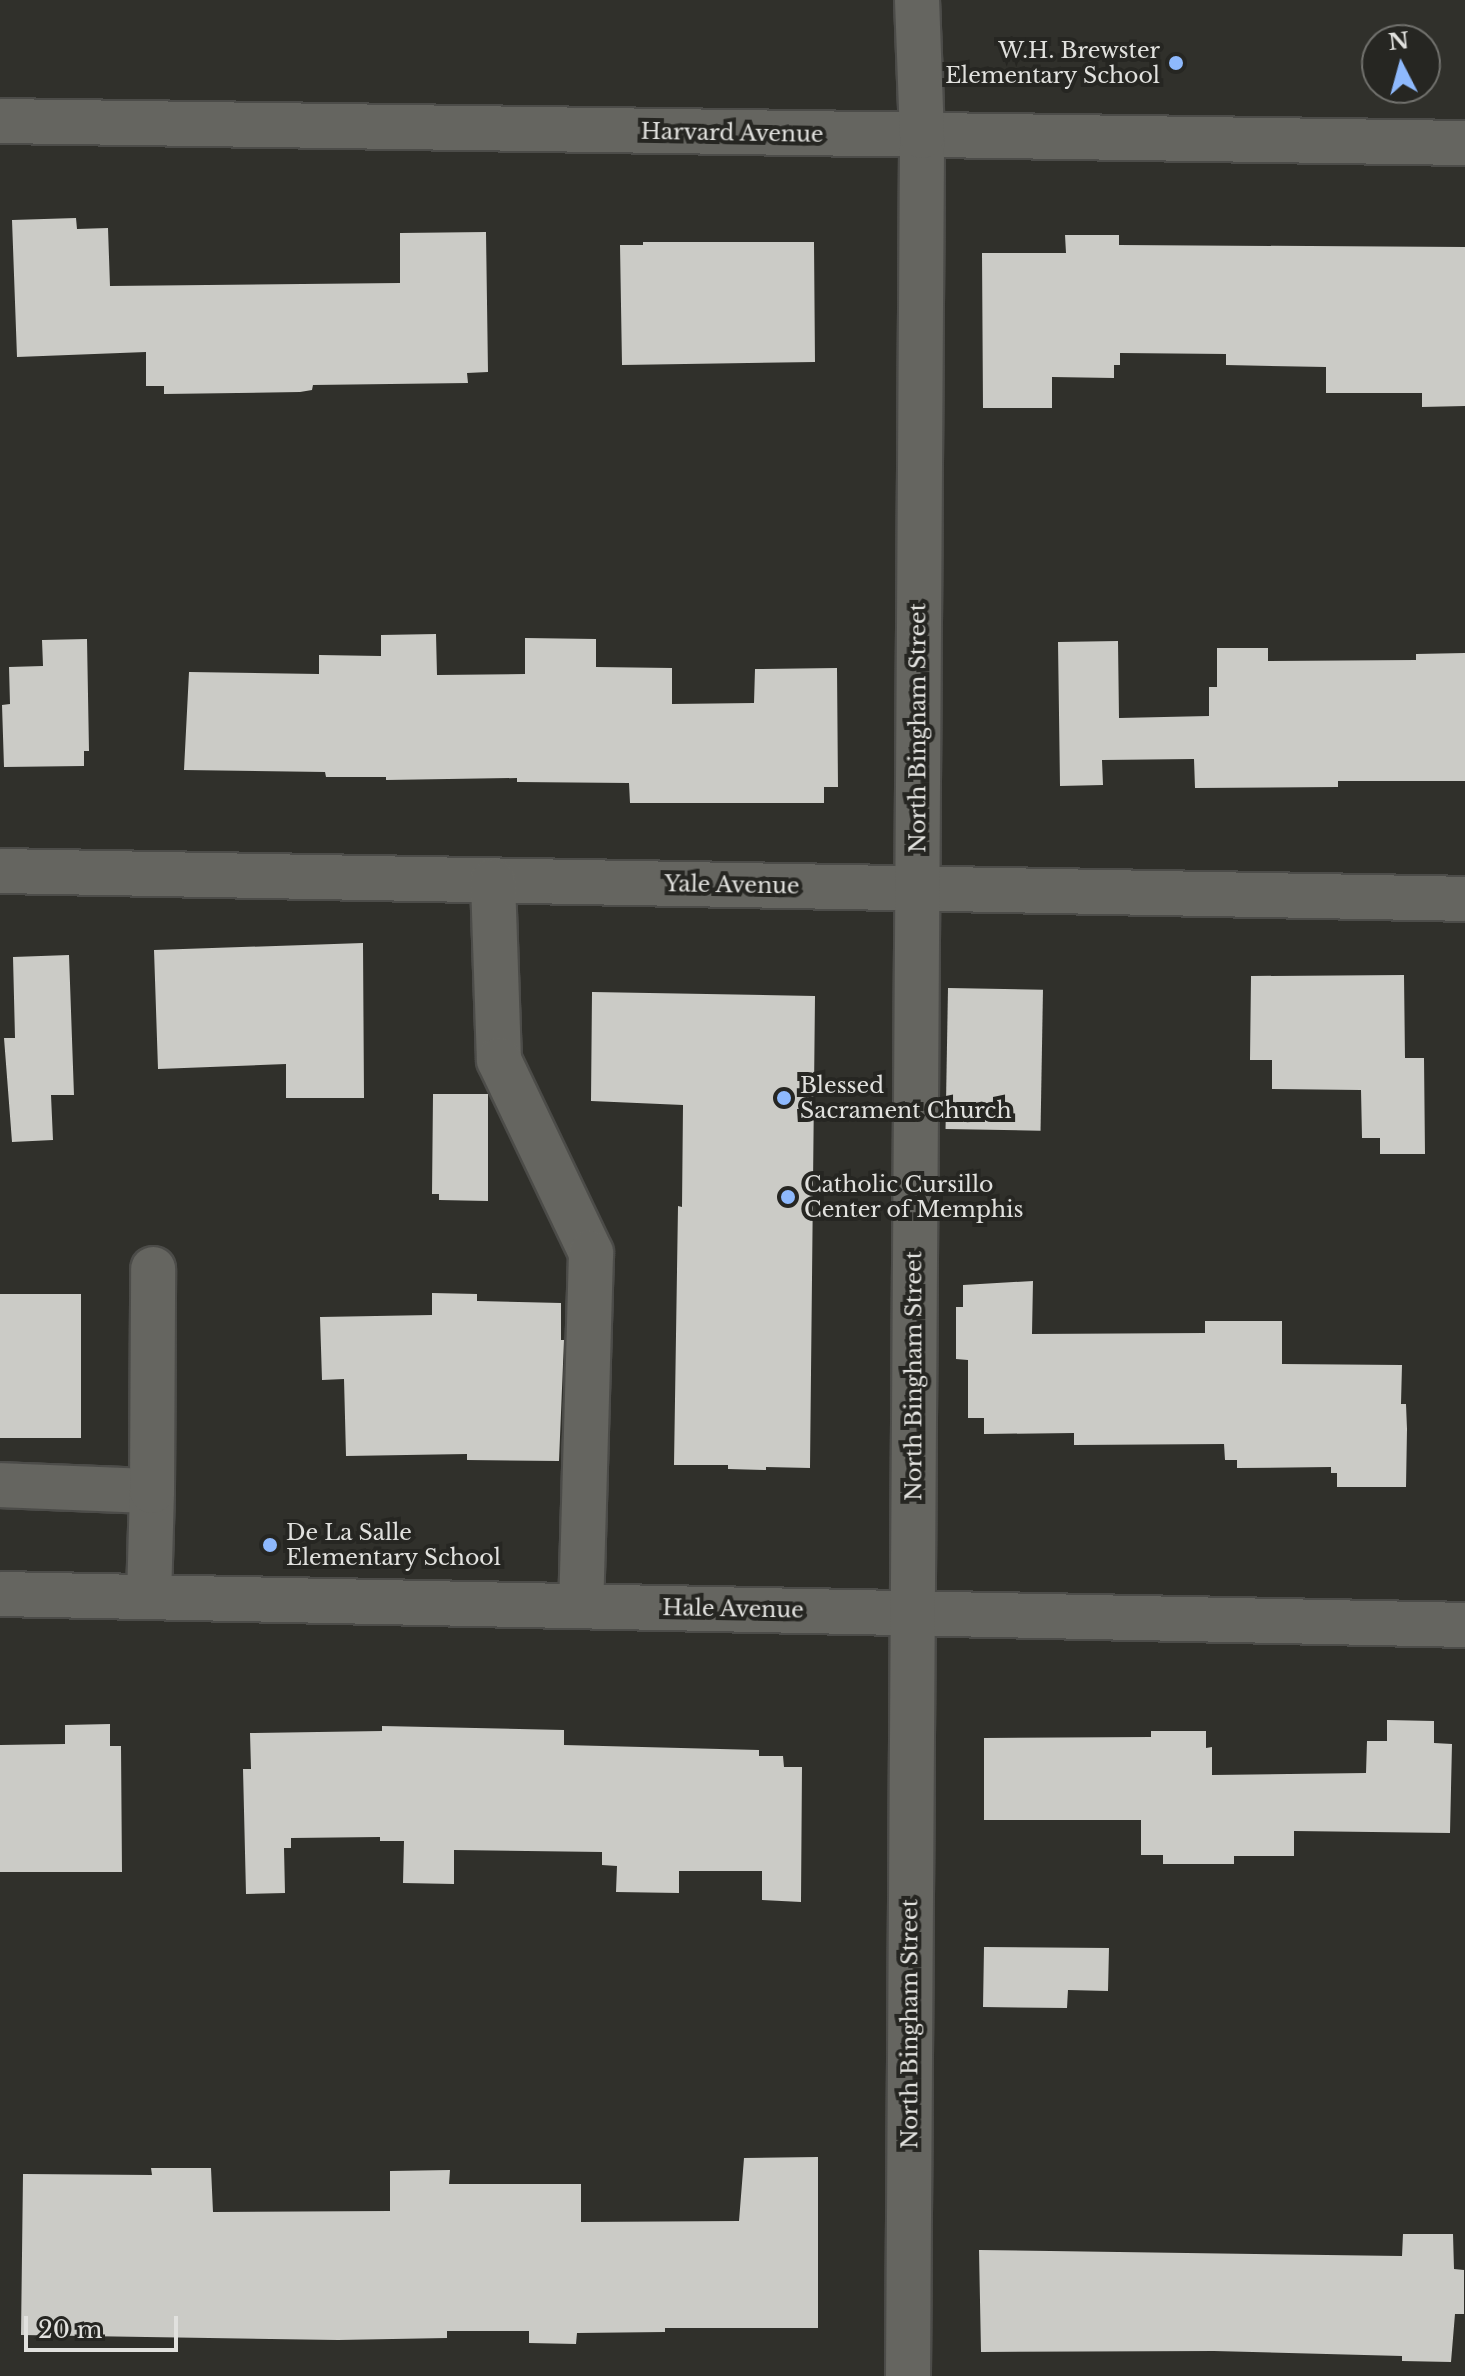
<!DOCTYPE html>
<html>
<head>
<meta charset="utf-8">
<style>
	body { margin:0 }
	#map { position:relative; width:1465px; height:2376px; overflow:hidden; background:#30302b; font-family:"Libre Baskerville",serif }
	div>[style] { position:absolute }
	.building>* { inset:0; background:#cbcbc6; transform-origin:0 0 }
	.roads { filter:drop-shadow(2px 0 #4c4c49) drop-shadow(-2px 0 #4c4c49) drop-shadow(0 2px #4c4c49) drop-shadow(0 -2px #4c4c49) }
	.minor>* { height:44px; margin:-22px; padding:0 22px; transform-origin:22px; border-radius:22px; background:#656560 }
	.dots>* { width:22px; height:22px; translate:-50% -50%; box-sizing:border-box; border:4px solid #262622; border-radius:50% }
	span { translate:-50% -50%; white-space:nowrap; text-align:center; line-height:1.15; -webkit-text-stroke:8px #262622; paint-order:stroke }
	.poi-label { font-size:22px; color:#e1e1de }
	.right { translate:-100% -50%; text-align:right }
	.left { translate:0 -50%; text-align:left }
	.street-label { font-size:22px; color:#e1e1de }
	.north { position:absolute; left:1361px; top:24px; width:80px; height:80px; box-sizing:border-box; background:#262622; border:2px solid #71716d; border-radius:50%; rotate:354deg; font-size:22px; font-weight:700; line-height:32px; text-align:center; color:#e1e1de }
	.north::after { content:''; display:block; margin:auto; width:28px; height:36px; background:#8eb9fd; clip-path:polygon(50% 0,100% 100%,50% 72%,0 100%) }
	.scale { position:absolute; left:24px; top:2316px; width:154px; height:36px; box-sizing:border-box; border:4px solid #e1e1de; border-top:0; padding-left:10px; font-size:24px; line-height:28px; white-space:nowrap; color:#e1e1de; -webkit-text-stroke:6px #262622; paint-order:stroke }
</style>
</head>
<body>
<div id="map">
	<div class="building">
		<i style="clip-path:polygon(76px 218px,77px 229px,108px 228px,110px 286px,400px 283px,400px 233px,486px 232px,488px 372px,467px 373px,468px 383px,313px 385px,312px 390px,300px 392px,164px 394px,164px 386px,146px 386px,146px 352px,17px 357px,12px 220px)"></i>
		<i style="clip-path:polygon(1065px 235px,1119px 235px,1119px 245px,1465px 247px,1465px 406px,1422px 407px,1422px 393px,1326px 393px,1326px 367px,1226px 365px,1226px 354px,1120px 353px,1120px 365px,1114px 365px,1114px 378px,1052px 377px,1052px 408px,983px 408px,982px 253px,1066px 253px)"></i>
		<i style="clip-path:polygon(643px 242px,814px 242px,815px 362px,622px 365px,620px 245px,643px 245px)"></i>
		<i style="clip-path:polygon(436px 634px,437px 675px,525px 674px,525px 638px,596px 639px,596px 667px,672px 668px,672px 704px,754px 703px,755px 669px,837px 668px,838px 787px,824px 787px,824px 803px,630px 803px,629px 783px,517px 782px,517px 778px,386px 780px,386px 777px,326px 777px,325px 772px,184px 770px,189px 672px,319px 674px,319px 655px,381px 656px,381px 635px)"></i>
		<i style="clip-path:polygon(87px 639px,89px 751px,84px 751px,84px 766px,4px 767px,2px 705px,10px 704px,9px 667px,43px 666px,42px 640px)"></i>
		<i style="clip-path:polygon(1118px 641px,1119px 718px,1209px 716px,1209px 687px,1217px 687px,1217px 648px,1268px 648px,1268px 661px,1416px 660px,1416px 654px,1465px 653px,1465px 781px,1338px 781px,1338px 787px,1195px 788px,1194px 759px,1102px 760px,1103px 785px,1060px 786px,1058px 642px)"></i>
		<i style="clip-path:polygon(363px 943px,364px 1098px,286px 1098px,286px 1064px,158px 1069px,154px 950px)"></i>
		<i style="clip-path:polygon(69px 955px,74px 1095px,51px 1095px,53px 1140px,12px 1142px,4px 1038px,15px 1038px,13px 957px)"></i>
		<i style="clip-path:polygon(1404px 975px,1405px 1058px,1424px 1058px,1425px 1154px,1380px 1154px,1380px 1138px,1362px 1138px,1361px 1090px,1272px 1089px,1272px 1060px,1250px 1060px,1251px 976px)"></i>
		<i style="left:948px;top:988px;width:95px;height:141px;rotate:1deg"></i>
		<i style="clip-path:polygon(592px 992px,815px 996px,810px 1468px,766px 1467px,766px 1470px,728px 1469px,728px 1465px,674px 1465px,678px 1206px,682px 1207px,683px 1105px,591px 1101px)"></i>
		<i style="clip-path:polygon(433px 1094px,488px 1094px,488px 1201px,439px 1200px,439px 1194px,432px 1194px)"></i>
		<i style="clip-path:polygon(1033px 1281px,1032px 1334px,1205px 1333px,1205px 1321px,1282px 1321px,1282px 1364px,1402px 1365px,1401px 1404px,1406px 1404px,1407px 1429px,1406px 1487px,1337px 1487px,1337px 1473px,1331px 1473px,1331px 1467px,1237px 1468px,1237px 1460px,1225px 1460px,1224px 1444px,1074px 1445px,1074px 1433px,984px 1434px,984px 1418px,968px 1418px,968px 1360px,956px 1359px,956px 1307px,963px 1307px,963px 1285px)"></i>
		<i style="clip-path:polygon(432px 1293px,477px 1294px,477px 1301px,561px 1303px,561px 1340px,564px 1340px,559px 1461px,467px 1460px,467px 1454px,346px 1456px,344px 1379px,322px 1380px,320px 1317px,432px 1315px)"></i>
		<i style="left:0;top:1294px;width:81px;height:144px"></i>
		<i style="clip-path:polygon(1387px 1720px,1434px 1721px,1434px 1743px,1452px 1744px,1450px 1833px,1294px 1831px,1294px 1856px,1234px 1856px,1234px 1864px,1163px 1864px,1163px 1855px,1141px 1855px,1141px 1820px,984px 1820px,984px 1738px,1151px 1737px,1151px 1731px,1206px 1731px,1206px 1748px,1212px 1747px,1212px 1775px,1366px 1773px,1367px 1741px,1387px 1741px)"></i>
		<i style="clip-path:polygon(110px 1724px,110px 1746px,121px 1746px,122px 1872px,0 1872px,0 1745px,65px 1744px,65px 1725px)"></i>
		<i style="clip-path:polygon(382px 1726px,564px 1730px,564px 1745px,759px 1750px,759px 1756px,783px 1756px,784px 1767px,802px 1767px,801px 1902px,762px 1900px,762px 1871px,679px 1871px,679px 1893px,616px 1892px,617px 1866px,602px 1865px,602px 1852px,454px 1850px,454px 1884px,403px 1883px,404px 1841px,380px 1841px,380px 1837px,291px 1838px,291px 1848px,284px 1848px,285px 1893px,246px 1894px,243px 1769px,251px 1769px,250px 1733px,382px 1731px)"></i>
		<i style="clip-path:polygon(984px 1947px,1109px 1948px,1108px 1991px,1068px 1990px,1067px 2008px,983px 2007px)"></i>
		<i style="clip-path:polygon(818px 2157px,818px 2328px,665px 2328px,665px 2332px,577px 2333px,576px 2344px,529px 2343px,529px 2331px,447px 2331px,447px 2338px,338px 2340px,21px 2335px,23px 2174px,152px 2175px,151px 2168px,211px 2168px,213px 2212px,390px 2211px,390px 2171px,450px 2170px,449px 2184px,581px 2184px,581px 2222px,739px 2221px,744px 2158px)"></i>
		<i style="clip-path:polygon(1403px 2234px,1453px 2234px,1454px 2269px,1464px 2270px,1464px 2314px,1455px 2314px,1451px 2362px,1402px 2361px,1402px 2356px,1214px 2351px,981px 2352px,979px 2250px,1402px 2256px)"></i>
	</div>
	<div class="roads">
		<div class="minor">
			<i style="left:0;top:121px;width:1465px;rotate:0.86deg"></i>
			<i style="left:0;top:871px;width:1465px;rotate:1.09deg"></i>
			<i style="left:493px;top:881px;width:179px;rotate:88.1deg"></i>
			<i style="left:499px;top:1060px;width:214px;rotate:64.5deg"></i>
			<i style="left:591px;top:1253px;width:353px;rotate:91.6deg"></i>
			<i style="left:0;top:1485px;width:152px;rotate:2.3deg"></i>
			<i style="left:152px;top:1491px;width:106px;rotate:91.6deg"></i>
			<i style="left:152px;top:1491px;width:222px;rotate:-89.7deg"></i>
			<i style="left:0;top:1594px;width:1465px;rotate:1.21deg"></i>
			<i style="left:908px;top:2376px;width:2240px;rotate:-89.64deg"></i>
			<i style="left:922px;top:136px;width:136px;rotate:-92.1deg"></i>
		</div>
	</div>
	<div class="dots">
		<i style="left:1176px;top:63px;background:#8eb9fd"></i>
		<i style="left:784px;top:1098px;background:#8eb9fd"></i>
		<i style="left:788px;top:1197px;background:#8eb9fd"></i>
		<i style="left:270px;top:1545px;background:#8eb9fd"></i>
	</div>
	<div class="poi-label">
		<span class="right" style="left:1160px;top:63px">W.H. Brewster<br>Elementary School</span>
		<span class="left" style="left:800px;top:1098px">Blessed<br>Sacrament Church</span>
		<span class="left" style="left:804px;top:1197px">Catholic Cursillo<br>Center of Memphis</span>
		<span class="left" style="left:286px;top:1545px">De La Salle<br>Elementary School</span>
	</div>
	<div class="street-label">
		<span style="left:732px;top:133px;rotate:1deg">Harvard Avenue</span>
		<span style="left:918px;top:728px;rotate:-90deg">North Bingham Street</span>
		<span style="left:732px;top:885px;rotate:1deg">Yale Avenue</span>
		<span style="left:914px;top:1376px;rotate:-90deg">North Bingham Street</span>
		<span style="left:733px;top:1609px;rotate:1deg">Hale Avenue</span>
		<span style="left:910px;top:2024px;rotate:-90deg">North Bingham Street</span>
	</div>
	<div class="north">N</div>
	<div class="scale">20 m</div>
</div>
</body>
</html>
